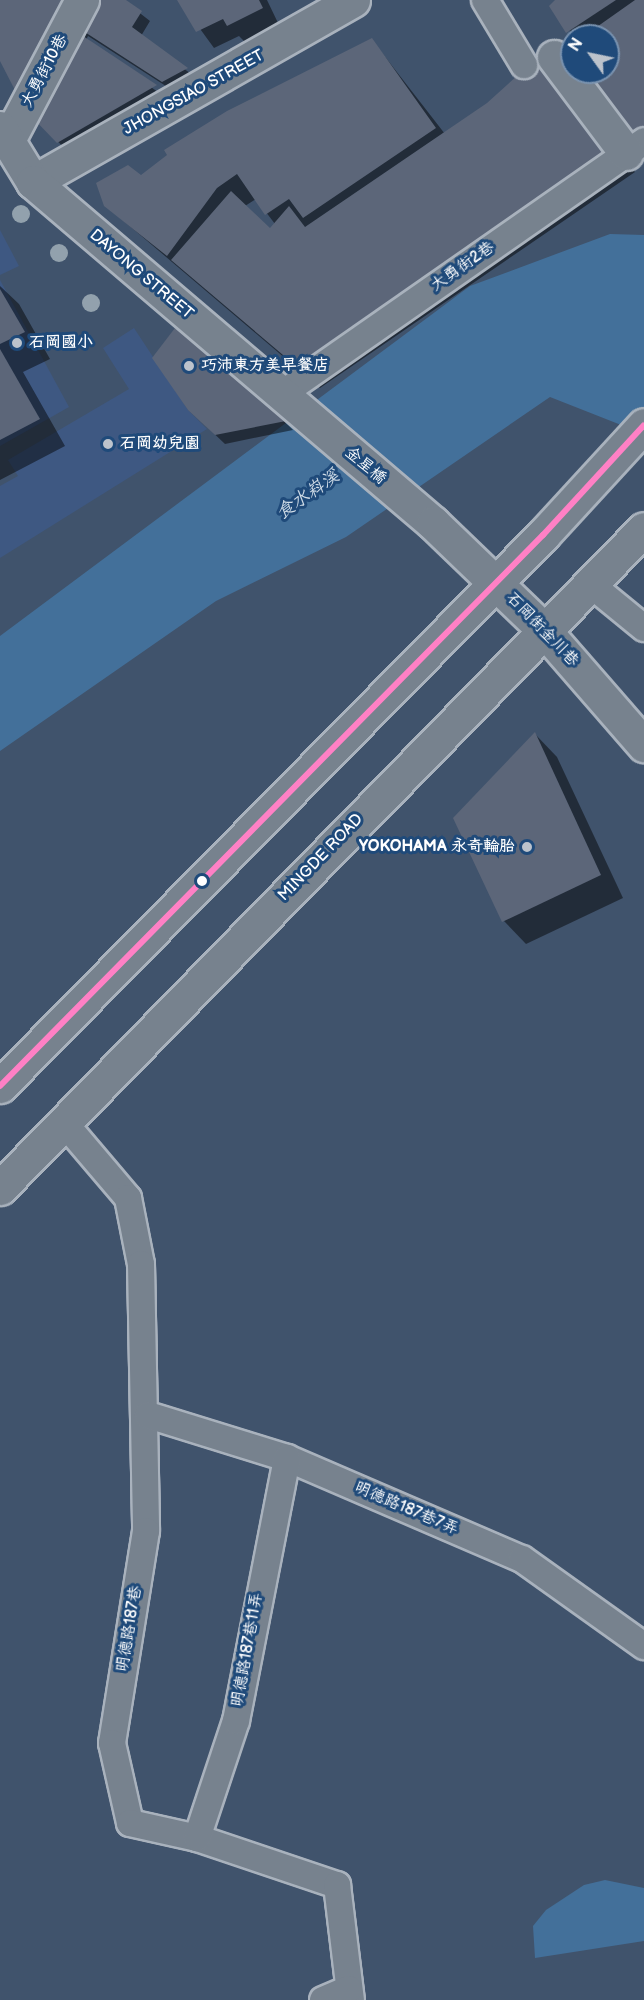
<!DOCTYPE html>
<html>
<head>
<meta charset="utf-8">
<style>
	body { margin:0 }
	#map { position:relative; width:644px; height:2000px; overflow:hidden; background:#40536c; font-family:"Balsamiq Sans","LXGW WenKai TC",sans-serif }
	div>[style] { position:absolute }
	.built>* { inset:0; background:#3e5882 }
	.water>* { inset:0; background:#43709a }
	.shadow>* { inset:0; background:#0007 }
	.building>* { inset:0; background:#5c6679 }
	.roads { filter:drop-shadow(2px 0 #a9b2bd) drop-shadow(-2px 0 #a9b2bd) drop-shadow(0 2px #a9b2bd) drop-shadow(0 -2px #a9b2bd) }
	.lane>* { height:26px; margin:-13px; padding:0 13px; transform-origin:13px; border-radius:13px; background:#77828e }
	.street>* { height:33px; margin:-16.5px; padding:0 16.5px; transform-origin:16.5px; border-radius:16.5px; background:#77828e }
	.secondary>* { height:33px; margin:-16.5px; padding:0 16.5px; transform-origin:16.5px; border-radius:16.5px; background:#77828e }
	.primary>* { height:33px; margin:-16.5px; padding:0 16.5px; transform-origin:16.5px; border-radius:16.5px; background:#77828e }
	.bus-1>* { height:6px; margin:-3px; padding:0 3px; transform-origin:3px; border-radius:3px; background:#ff80c5 }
	.trees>* { width:18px; height:18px; margin:-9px; border-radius:50%; background:#92a1ad }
	.dots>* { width:16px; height:16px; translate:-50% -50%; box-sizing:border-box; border:3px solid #1f4a7a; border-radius:50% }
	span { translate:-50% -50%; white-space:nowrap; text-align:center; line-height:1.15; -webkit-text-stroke:6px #1f4a7a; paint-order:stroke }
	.street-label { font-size:16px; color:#fff }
	.poi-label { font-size:16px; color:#fff; font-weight:700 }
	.left { translate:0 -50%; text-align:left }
	.right { translate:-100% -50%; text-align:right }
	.water-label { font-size:18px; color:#d0dce7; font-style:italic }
	.north { position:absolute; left:560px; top:24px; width:60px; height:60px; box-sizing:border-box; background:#1f4a7a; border:2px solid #7992af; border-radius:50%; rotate:303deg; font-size:16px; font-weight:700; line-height:24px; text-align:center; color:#fff }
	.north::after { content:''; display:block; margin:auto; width:21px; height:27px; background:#bcc3cc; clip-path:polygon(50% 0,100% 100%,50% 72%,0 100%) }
</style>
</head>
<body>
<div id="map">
	<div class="built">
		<i style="clip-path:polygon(0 230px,19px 266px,0 275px)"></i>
		<i style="clip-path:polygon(0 280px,69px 407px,0 446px)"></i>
		<i style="clip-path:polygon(134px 328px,188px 410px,207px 429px,0 558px,0 486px,18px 476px,8px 460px,129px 389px,103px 348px)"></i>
	</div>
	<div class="water">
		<i style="clip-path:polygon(610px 234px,644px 235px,644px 434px,550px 397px,346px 537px,216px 601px,0 751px,0 636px,470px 286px)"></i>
		<i style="clip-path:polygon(605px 1880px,644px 1888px,644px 1941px,535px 1958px,533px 1926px,546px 1910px,584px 1885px)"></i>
	</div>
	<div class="shadow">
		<i style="clip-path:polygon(0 0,123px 0,150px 21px,141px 36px,195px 77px,172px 90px,88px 36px,86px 40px,173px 103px,75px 159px,31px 114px,0 58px)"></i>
		<i style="clip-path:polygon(179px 0,267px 0,279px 25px,245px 42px,239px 36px,214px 48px)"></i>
		<i style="clip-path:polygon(557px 0,644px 0,644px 161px,624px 141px,608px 72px,608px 36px,572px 36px)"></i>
		<i style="clip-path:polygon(evenodd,372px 40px,445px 134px,535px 72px,571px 86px,635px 172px,320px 388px,105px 205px,141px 177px,372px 40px,256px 199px,275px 224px,270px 230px,245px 206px,256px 199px)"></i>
		<i style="clip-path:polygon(0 286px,19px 304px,50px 359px,23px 372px,65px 446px,0 480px)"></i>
		<i style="clip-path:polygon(175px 331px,285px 422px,293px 430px,225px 444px,206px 426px)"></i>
		<i style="clip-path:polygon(535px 734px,557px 757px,623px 898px,526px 944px,504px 921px)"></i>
	</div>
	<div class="building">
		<i style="clip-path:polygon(0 0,67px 0,19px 98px,0 61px)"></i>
		<i style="clip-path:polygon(92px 0,126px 0,142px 11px,132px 27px,188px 68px,162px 82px,77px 27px)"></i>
		<i style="clip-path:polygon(177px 0,259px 0,263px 8px,227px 26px,223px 19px,196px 32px)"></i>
		<i style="clip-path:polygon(555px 0,616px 0,566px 33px,549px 6px)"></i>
		<i style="clip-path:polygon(635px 0,644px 0,644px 127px,623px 142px,573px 72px,608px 72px,608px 36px,584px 36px)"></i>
		<i style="clip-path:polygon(74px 30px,157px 85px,57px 143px,29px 114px)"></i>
		<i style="clip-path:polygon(372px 38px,436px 128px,303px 218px,289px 199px,265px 215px,237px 174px,217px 188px,167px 256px,104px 206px,96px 183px,128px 165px,141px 175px,167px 155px,164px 150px,227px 111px)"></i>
		<i style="clip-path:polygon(548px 61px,613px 149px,296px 366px,171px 260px,231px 191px,270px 228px,289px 206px,305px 227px,487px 103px,530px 64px,535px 70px)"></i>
		<i style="clip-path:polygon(0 289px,25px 332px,0 344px)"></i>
		<i style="clip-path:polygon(175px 328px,230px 374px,286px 421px,215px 435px,188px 410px,152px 358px)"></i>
		<i style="clip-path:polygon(0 349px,40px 419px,0 440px)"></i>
		<i style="clip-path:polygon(535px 732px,601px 875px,502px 922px,453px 818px)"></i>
	</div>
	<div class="roads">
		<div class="lane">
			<i style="left:485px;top:0;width:76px;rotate:59deg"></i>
			<i style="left:282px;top:394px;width:442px;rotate:-34.9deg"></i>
			<i style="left:589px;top:583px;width:71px;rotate:39.3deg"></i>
			<i style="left:66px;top:1125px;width:96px;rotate:49.7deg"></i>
			<i style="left:128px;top:1198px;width:67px;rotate:78.9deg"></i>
			<i style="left:141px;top:1264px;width:267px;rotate:88.9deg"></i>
			<i style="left:146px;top:1531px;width:215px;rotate:99.1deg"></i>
			<i style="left:112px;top:1743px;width:82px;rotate:77.3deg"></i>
			<i style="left:130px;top:1823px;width:69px;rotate:12.6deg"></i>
			<i style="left:197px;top:1838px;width:148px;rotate:18.6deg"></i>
			<i style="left:337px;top:1885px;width:116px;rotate:83.1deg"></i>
			<i style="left:148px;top:1415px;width:145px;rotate:17.2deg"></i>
			<i style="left:287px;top:1458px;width:256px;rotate:23.3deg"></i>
			<i style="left:522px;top:1559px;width:150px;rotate:35.5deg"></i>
			<i style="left:197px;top:1838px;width:123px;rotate:-71.6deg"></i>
			<i style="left:236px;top:1721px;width:268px;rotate:-79deg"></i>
			<i style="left:323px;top:2000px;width:28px;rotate:-23deg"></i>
		</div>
		<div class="street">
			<i style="left:554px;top:57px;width:120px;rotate:53.1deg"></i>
			<i style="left:7px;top:142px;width:161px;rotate:-62.2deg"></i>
			<i style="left:33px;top:182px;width:368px;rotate:-29.6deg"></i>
		</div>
		<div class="secondary">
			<i style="left:0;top:128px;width:63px;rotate:58.6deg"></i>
			<i style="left:33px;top:182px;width:526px;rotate:40.45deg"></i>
			<i style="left:433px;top:523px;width:153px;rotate:43.9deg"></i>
			<i style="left:543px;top:629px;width:154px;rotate:49deg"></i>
		</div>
		<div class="primary">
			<i style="left:0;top:1086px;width:774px;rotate:-45.42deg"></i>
			<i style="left:543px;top:535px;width:149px;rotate:-47.4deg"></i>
			<i style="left:0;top:1188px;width:921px;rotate:-45.66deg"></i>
		</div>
	</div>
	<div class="bus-1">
		<i style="left:0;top:1086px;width:774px;rotate:-45.42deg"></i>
		<i style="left:543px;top:535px;width:149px;rotate:-47.4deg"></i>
	</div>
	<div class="trees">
		<i style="left:21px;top:214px"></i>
		<i style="left:59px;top:253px"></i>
		<i style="left:91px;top:303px"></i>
	</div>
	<div class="dots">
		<i style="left:17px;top:343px;background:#bcc3cc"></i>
		<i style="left:189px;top:366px;background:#bcc3cc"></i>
		<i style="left:108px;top:444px;background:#bcc3cc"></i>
		<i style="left:527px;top:847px;background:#bcc3cc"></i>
		<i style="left:202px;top:881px;background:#fff"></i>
	</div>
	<div class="street-label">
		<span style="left:45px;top:71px;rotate:-62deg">大勇街10巷</span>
		<span style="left:194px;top:93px;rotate:-29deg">JHONGSIAO STREET</span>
		<span style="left:463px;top:267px;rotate:-35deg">大勇街2巷</span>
		<span style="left:141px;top:275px;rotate:40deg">DAYONG STREET</span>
		<span style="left:365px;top:466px;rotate:40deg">金星橋</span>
		<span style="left:542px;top:630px;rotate:46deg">石岡街金川巷</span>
		<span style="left:321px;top:858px;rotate:-46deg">MINGDE ROAD</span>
		<span style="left:406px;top:1509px;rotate:23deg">明德路187巷7弄</span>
		<span style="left:130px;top:1629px;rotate:-81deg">明德路187巷</span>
		<span style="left:248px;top:1650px;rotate:-80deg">明德路187巷11弄</span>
	</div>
	<div class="poi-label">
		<span class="left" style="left:29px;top:343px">石岡國小</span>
		<span class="left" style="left:201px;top:366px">巧沛東方美早餐店</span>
		<span class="left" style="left:120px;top:444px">石岡幼兒園</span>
		<span class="right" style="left:515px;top:847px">YOKOHAMA 永奇輪胎</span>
	</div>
	<div class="water-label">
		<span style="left:308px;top:495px;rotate:-35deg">食水嵙溪</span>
	</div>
	<div class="north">N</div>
</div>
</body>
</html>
